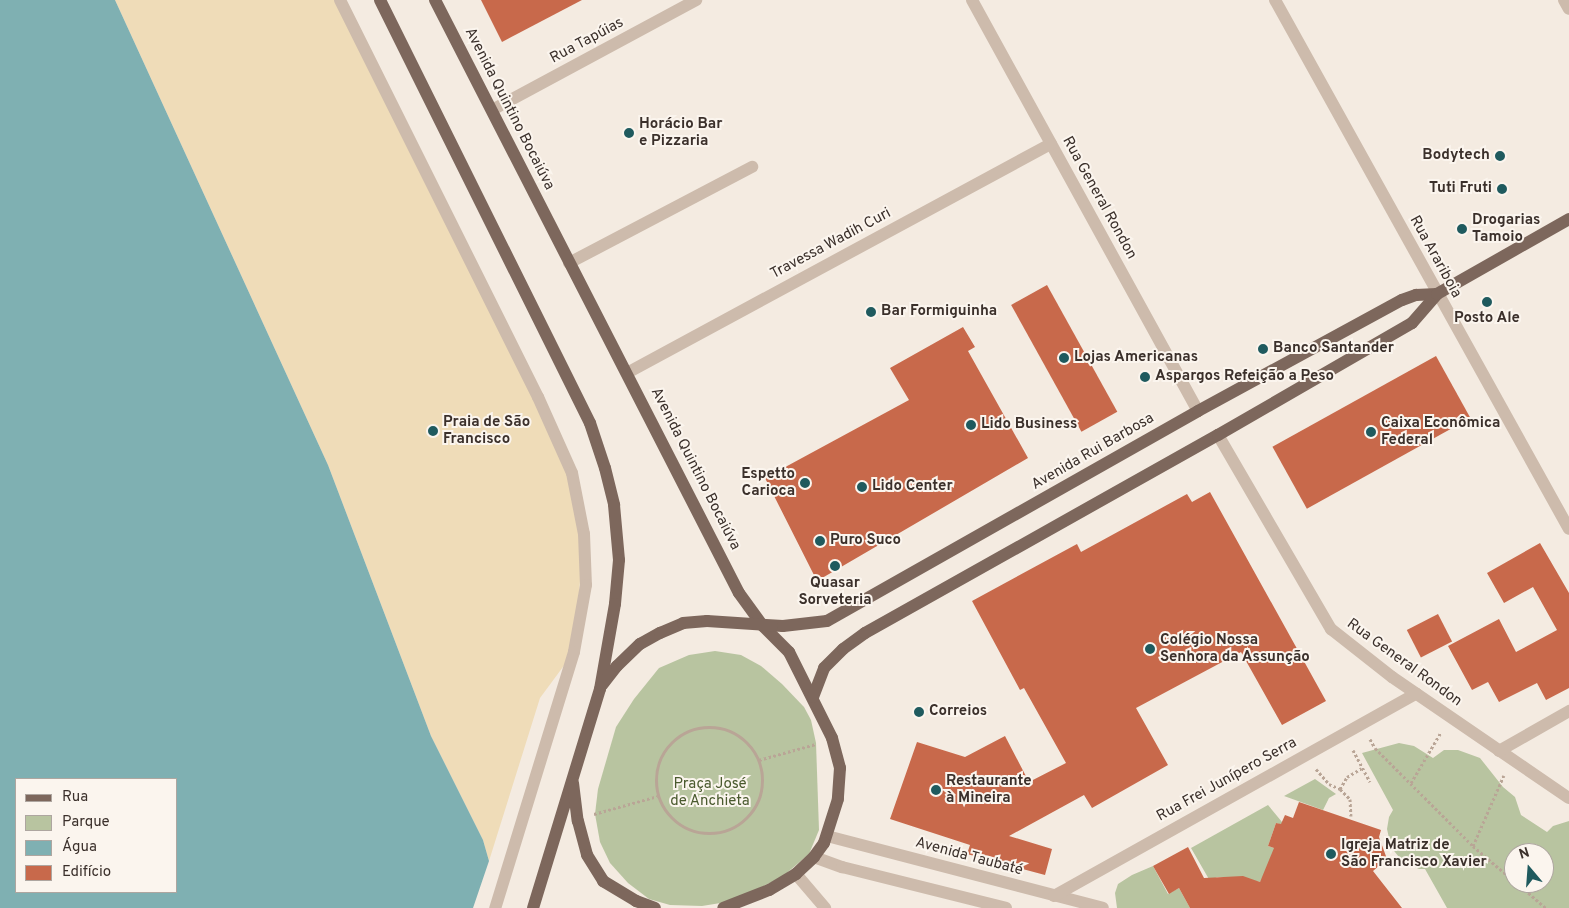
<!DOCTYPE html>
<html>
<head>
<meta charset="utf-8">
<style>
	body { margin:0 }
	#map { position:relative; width:1569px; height:908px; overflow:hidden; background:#f4ebe1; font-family:Overpass,sans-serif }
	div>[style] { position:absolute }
	.green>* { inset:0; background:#b8c4a0 }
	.sand>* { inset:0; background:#efdcb8 }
	.water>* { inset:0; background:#7fb0b2 }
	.building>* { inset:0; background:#c8694b; transform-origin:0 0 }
	.path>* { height:3px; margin-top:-1.5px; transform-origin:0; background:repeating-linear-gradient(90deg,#b9a596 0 2.5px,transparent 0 5px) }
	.path>.ring { margin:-1.5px; padding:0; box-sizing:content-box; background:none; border:3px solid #b9a596; border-radius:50% }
	.minor>* { height:12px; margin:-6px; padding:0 6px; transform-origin:6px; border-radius:6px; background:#cdbbac }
	.major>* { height:12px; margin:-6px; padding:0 6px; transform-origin:6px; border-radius:6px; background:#7d675c }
	.dots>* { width:14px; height:14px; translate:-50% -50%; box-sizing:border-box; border:2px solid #fbf5ee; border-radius:50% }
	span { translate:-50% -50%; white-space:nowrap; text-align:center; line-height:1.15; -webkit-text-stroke:4px #fbf5ee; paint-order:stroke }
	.street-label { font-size:15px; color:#3b302b }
	.poi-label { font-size:15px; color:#3b302b; font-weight:700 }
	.left { translate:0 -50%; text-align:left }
	.right { translate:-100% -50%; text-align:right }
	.park-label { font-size:15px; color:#4a5a2e }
	.legend { position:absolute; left:15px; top:778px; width:162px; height:115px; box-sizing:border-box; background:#fbf5ee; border:1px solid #aea6a0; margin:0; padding:6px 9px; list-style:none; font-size:15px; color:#3b302b }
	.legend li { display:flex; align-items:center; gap:10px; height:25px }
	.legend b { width:25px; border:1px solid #aea6a0 }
	.north { position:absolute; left:1504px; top:843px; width:50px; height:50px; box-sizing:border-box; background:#fbf5ee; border:1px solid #aea6a0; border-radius:50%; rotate:342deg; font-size:14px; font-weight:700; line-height:20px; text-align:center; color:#3b302b }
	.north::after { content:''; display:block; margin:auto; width:18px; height:22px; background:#1f5a5e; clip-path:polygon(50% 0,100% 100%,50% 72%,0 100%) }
</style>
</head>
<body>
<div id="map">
	<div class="green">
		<i style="clip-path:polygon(715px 651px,741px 655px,761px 666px,782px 684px,804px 707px,811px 720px,816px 743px,819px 830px,809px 854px,782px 877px,733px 901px,702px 906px,670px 905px,649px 899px,628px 883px,610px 863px,600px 842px,595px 814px,598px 789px,616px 727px,634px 699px,659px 668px,689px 655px)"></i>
		<i style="clip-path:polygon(evenodd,1399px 743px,1414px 746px,1433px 758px,1444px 750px,1458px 750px,1480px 758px,1503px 787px,1515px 797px,1521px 815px,1547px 832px,1553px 826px,1569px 821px,1569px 908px,1447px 908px,1425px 869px,1419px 869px,1402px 861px,1391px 847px,1387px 829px,1389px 817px,1393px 810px,1362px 753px,1399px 743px,1514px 853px,1544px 853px,1544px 883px,1514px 883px,1514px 853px)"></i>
		<i style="clip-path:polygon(1315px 779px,1336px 794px,1329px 798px,1323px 810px,1284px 796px)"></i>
		<i style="clip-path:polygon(1268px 805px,1282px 822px,1287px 824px,1286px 826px,1276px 823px,1268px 846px,1279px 850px,1260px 882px,1235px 877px,1217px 877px,1210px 881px,1191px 848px)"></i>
		<i style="clip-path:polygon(1153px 866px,1168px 894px,1179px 888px,1190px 908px,1117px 908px,1115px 893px,1118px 884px,1132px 875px)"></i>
	</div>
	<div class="sand">
		<i style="clip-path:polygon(115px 0,340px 0,572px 473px,584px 534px,574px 652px,540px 698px,489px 861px,483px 840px,431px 736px,328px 465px)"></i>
	</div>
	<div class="water">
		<i style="clip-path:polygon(evenodd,0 0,115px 0,328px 465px,431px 736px,483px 840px,489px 861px,473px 908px,0 908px,0 0,16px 779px,176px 779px,176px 892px,16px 892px,16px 779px)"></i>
	</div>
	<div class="building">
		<i style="clip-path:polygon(481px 0,582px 0,502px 42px)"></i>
		<i style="left:1047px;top:285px;width:145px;height:41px;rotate:61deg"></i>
		<i style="clip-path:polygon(963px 327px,975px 347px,968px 351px,1028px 458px,817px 581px,765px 478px,909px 400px,890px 368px)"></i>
		<i style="left:1436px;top:356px;width:71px;height:187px;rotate:61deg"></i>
		<i style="clip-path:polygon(1210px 492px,1326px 701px,1282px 725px,1241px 652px,1136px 708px,1168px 765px,1092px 808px,1084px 795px,1009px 836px,1052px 849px,1045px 875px,967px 854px,970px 845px,890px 819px,917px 742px,965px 757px,1005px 736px,1029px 782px,1066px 763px,1024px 688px,1020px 690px,972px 601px,1077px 544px,1081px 552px,1187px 494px,1192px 502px)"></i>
		<i style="clip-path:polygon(1540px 543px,1569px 593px,1569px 688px,1546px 700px,1537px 683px,1499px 702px,1488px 682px,1472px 690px,1448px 646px,1499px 619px,1516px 652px,1557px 630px,1533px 587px,1504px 603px,1487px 573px)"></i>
		<i style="left:1438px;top:614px;width:31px;height:35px;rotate:63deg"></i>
		<i style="clip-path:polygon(1299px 802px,1381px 830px,1379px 837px,1387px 859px,1373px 871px,1402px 908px,1190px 908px,1179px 888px,1169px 894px,1153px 866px,1188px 847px,1204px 878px,1243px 876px,1260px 882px,1274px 848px,1268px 846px,1276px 823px,1281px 824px,1285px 815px,1293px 818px)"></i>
	</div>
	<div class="path">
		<i class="ring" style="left:656px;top:727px;width:103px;height:103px"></i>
		<i style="left:1370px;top:739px;width:10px;rotate:61deg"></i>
		<i style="left:1375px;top:748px;width:139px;rotate:45deg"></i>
		<i style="left:1473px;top:846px;width:54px;rotate:40.5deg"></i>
		<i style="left:1353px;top:750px;width:36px;rotate:62deg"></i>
		<i style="left:759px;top:760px;width:59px;rotate:-15.7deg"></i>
		<i style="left:1316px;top:769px;width:20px;rotate:49deg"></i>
		<i style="left:1329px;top:784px;width:12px;rotate:24deg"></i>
		<i style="left:1340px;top:789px;width:14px;rotate:45deg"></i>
		<i style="left:1350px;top:799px;width:17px;rotate:87deg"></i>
		<i style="left:1411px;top:783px;width:59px;rotate:-59.5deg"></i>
		<i style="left:1340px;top:789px;width:14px;rotate:-60deg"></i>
		<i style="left:1347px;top:777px;width:17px;rotate:-31deg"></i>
		<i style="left:594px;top:814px;width:66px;rotate:-15.7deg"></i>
		<i style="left:1473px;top:846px;width:77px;rotate:-66.4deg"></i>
		<i style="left:1517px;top:883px;width:38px;rotate:41deg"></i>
	</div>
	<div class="minor">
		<i style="left:340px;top:0;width:444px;rotate:63.5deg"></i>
		<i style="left:538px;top:397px;width:83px;rotate:65.9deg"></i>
		<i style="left:572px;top:473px;width:62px;rotate:78.9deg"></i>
		<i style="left:584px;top:534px;width:51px;rotate:87.8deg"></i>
		<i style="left:586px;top:585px;width:68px;rotate:100.2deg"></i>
		<i style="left:574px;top:652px;width:268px;rotate:107.1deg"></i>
		<i style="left:972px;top:0;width:469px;rotate:61.2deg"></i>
		<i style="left:1275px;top:0;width:605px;rotate:60.94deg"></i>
		<i style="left:1564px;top:0;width:10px;rotate:61deg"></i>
		<i style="left:492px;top:110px;width:232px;rotate:-28.3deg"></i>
		<i style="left:569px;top:263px;width:207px;rotate:-27.7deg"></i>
		<i style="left:627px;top:373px;width:482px;rotate:-28.4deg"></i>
		<i style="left:1218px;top:435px;width:225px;rotate:59.8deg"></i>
		<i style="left:1331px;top:629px;width:78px;rotate:38.2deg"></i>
		<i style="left:1392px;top:677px;width:214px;rotate:34.4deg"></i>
		<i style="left:1499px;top:751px;width:81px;rotate:-29.7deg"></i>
		<i style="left:827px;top:836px;width:285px;rotate:14.6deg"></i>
		<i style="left:814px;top:857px;width:30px;rotate:20deg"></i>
		<i style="left:842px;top:867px;width:169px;rotate:14deg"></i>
		<i style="left:796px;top:874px;width:45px;rotate:49.5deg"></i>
		<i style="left:1054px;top:896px;width:415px;rotate:-29.2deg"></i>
	</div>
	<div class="major">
		<i style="left:380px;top:0;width:472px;rotate:63.6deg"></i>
		<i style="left:590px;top:423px;width:47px;rotate:71.6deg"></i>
		<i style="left:605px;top:468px;width:38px;rotate:76deg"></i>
		<i style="left:614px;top:505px;width:55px;rotate:84.8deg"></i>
		<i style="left:619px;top:560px;width:44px;rotate:95.2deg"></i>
		<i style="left:615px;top:604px;width:86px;rotate:100deg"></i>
		<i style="left:600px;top:689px;width:229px;rotate:107deg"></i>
		<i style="left:435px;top:0;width:666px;rotate:62.86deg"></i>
		<i style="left:739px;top:593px;width:41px;rotate:54deg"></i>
		<i style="left:763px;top:626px;width:37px;rotate:45deg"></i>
		<i style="left:789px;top:652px;width:96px;rotate:63.4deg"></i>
		<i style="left:832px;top:738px;width:31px;rotate:75deg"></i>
		<i style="left:840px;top:768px;width:31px;rotate:94deg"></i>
		<i style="left:838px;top:799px;width:46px;rotate:107.7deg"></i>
		<i style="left:824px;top:843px;width:17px;rotate:126deg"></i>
		<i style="left:814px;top:857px;width:25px;rotate:137deg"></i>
		<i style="left:796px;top:874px;width:31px;rotate:149deg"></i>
		<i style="left:769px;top:890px;width:49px;rotate:158.6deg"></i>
		<i style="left:602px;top:685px;width:24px;rotate:-52deg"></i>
		<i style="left:617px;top:666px;width:32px;rotate:-44deg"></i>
		<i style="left:640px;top:644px;width:23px;rotate:-29deg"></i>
		<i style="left:660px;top:633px;width:25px;rotate:-23deg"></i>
		<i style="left:683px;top:623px;width:24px;rotate:-5deg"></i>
		<i style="left:707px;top:621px;width:76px;rotate:3.8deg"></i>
		<i style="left:783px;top:626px;width:44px;rotate:-6.5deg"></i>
		<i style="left:827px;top:621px;width:426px;rotate:-29.5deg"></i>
		<i style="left:1198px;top:411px;width:232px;rotate:-28.6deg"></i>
		<i style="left:1402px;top:300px;width:15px;rotate:-20deg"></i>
		<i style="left:1416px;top:295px;width:21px;rotate:-3deg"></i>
		<i style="left:813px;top:697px;width:31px;rotate:-69deg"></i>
		<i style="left:824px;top:668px;width:27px;rotate:-45deg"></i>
		<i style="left:843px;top:649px;width:27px;rotate:-36deg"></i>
		<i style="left:865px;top:633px;width:405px;rotate:-29.3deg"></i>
		<i style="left:1218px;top:435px;width:224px;rotate:-30deg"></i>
		<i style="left:1412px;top:323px;width:38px;rotate:-49deg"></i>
		<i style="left:1437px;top:294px;width:152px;rotate:-29.6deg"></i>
		<i style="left:573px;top:783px;width:38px;rotate:83deg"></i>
		<i style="left:578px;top:821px;width:35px;rotate:75deg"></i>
		<i style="left:587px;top:855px;width:31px;rotate:58deg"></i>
		<i style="left:603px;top:881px;width:39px;rotate:31deg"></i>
		<i style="left:636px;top:901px;width:20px;rotate:20deg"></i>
	</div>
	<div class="dots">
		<i style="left:629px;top:133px;background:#1f5a5e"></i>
		<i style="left:1500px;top:156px;background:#1f5a5e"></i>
		<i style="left:1502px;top:189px;background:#1f5a5e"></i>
		<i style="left:1462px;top:229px;background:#1f5a5e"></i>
		<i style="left:1487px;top:302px;background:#1f5a5e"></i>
		<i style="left:871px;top:312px;background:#1f5a5e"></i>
		<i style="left:1263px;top:349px;background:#1f5a5e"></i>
		<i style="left:1064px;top:358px;background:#1f5a5e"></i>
		<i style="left:1145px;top:377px;background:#1f5a5e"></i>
		<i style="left:971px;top:425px;background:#1f5a5e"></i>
		<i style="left:433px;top:431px;background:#1f5a5e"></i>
		<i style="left:1371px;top:432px;background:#1f5a5e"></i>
		<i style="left:805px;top:483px;background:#1f5a5e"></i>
		<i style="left:862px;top:487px;background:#1f5a5e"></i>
		<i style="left:820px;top:541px;background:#1f5a5e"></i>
		<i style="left:835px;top:566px;background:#1f5a5e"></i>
		<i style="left:1150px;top:649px;background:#1f5a5e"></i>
		<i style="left:919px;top:712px;background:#1f5a5e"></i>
		<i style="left:936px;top:790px;background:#1f5a5e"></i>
		<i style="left:1331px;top:854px;background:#1f5a5e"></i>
	</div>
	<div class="street-label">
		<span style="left:587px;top:41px;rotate:-28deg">Rua Tapúias</span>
		<span style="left:509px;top:109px;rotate:63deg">Avenida Quintino Bocaiúva</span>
		<span style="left:1099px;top:198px;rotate:61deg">Rua General Rondon</span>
		<span style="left:831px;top:244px;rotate:-28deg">Travessa Wadih Curi</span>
		<span style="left:1435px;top:257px;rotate:61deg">Rua Arariboia</span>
		<span style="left:1093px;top:452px;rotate:-30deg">Avenida Rui Barbosa</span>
		<span style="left:695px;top:469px;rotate:63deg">Avenida Quintino Bocaiúva</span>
		<span style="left:1404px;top:663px;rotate:36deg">Rua General Rondon</span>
		<span style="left:1227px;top:780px;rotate:-29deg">Rua Frei Junípero Serra</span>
		<span style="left:969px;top:857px;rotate:15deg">Avenida Taubaté</span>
	</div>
	<div class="poi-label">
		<span class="left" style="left:639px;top:133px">Horácio Bar<br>e Pizzaria</span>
		<span class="right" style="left:1490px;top:156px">Bodytech</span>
		<span class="right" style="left:1492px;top:189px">Tuti Fruti</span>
		<span class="left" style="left:1472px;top:229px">Drogarias<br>Tamoio</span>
		<span class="left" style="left:881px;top:312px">Bar Formiguinha</span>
		<span style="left:1487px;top:319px">Posto Ale</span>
		<span class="left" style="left:1273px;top:349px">Banco Santander</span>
		<span class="left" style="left:1074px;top:358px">Lojas Americanas</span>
		<span class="left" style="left:1155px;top:377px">Aspargos Refeição a Peso</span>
		<span class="left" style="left:443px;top:431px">Praia de São<br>Francisco</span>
		<span class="left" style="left:1381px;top:432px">Caixa Econômica<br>Federal</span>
		<span class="left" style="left:981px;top:425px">Lido Business</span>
		<span class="right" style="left:795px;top:483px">Espetto<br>Carioca</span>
		<span class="left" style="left:872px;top:487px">Lido Center</span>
		<span class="left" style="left:830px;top:541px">Puro Suco</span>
		<span style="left:835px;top:592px">Quasar<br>Sorveteria</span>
		<span class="left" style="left:1160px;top:649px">Colégio Nossa<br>Senhora da Assunção</span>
		<span class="left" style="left:929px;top:712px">Correios</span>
		<span class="left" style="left:946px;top:790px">Restaurante<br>à Mineira</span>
		<span class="left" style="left:1341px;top:854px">Igreja Matriz de<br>São Francisco Xavier</span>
	</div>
	<div class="park-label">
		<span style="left:710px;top:793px">Praça José<br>de Anchieta</span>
	</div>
	<ul class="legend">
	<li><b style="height:6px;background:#7d675c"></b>Rua</li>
	<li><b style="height:14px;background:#b8c4a0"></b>Parque</li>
	<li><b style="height:14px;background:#7fb0b2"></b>Água</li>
	<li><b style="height:14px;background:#c8694b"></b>Edifício</li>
	</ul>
	<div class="north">N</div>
</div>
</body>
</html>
